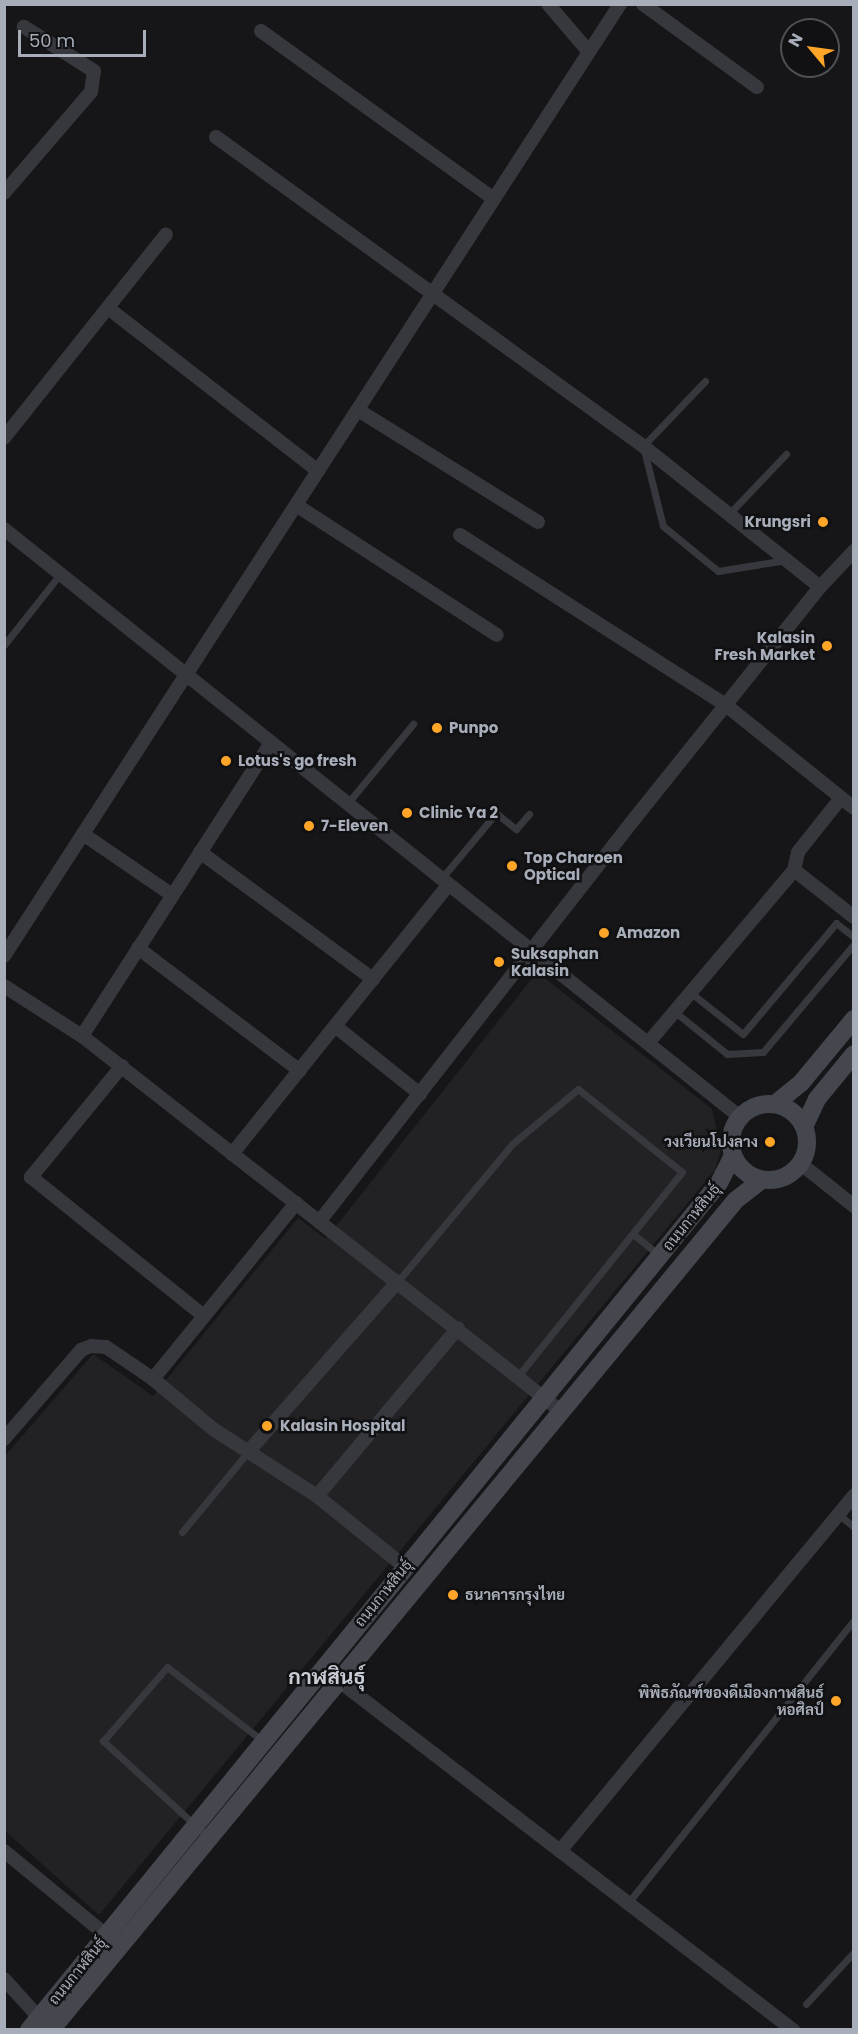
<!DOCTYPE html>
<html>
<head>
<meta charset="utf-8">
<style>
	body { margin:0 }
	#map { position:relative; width:858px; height:2034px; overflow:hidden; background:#161618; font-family:Poppins,Sarabun,sans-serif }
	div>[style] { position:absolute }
	.built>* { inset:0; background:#222225 }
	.service>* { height:7px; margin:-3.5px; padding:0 3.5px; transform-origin:3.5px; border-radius:3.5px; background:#37383d }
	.minor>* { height:14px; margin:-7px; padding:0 7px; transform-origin:7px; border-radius:7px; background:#37383d }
	.secondary>* { height:18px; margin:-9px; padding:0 9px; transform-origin:9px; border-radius:9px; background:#44474e }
	.secondary>.ring { margin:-9px; padding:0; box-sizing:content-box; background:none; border:18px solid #44474e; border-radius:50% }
	.dots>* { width:16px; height:16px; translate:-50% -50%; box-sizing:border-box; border:3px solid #111113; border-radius:50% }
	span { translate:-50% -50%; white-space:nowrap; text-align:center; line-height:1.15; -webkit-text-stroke:5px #111113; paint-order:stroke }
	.poi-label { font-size:15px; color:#a7aeb9; font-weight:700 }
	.right { translate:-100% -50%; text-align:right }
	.left { translate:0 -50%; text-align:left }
	.street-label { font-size:15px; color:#a7aeb9 }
	.district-label { font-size:21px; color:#c8cdd5; font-weight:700 }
	.frame { position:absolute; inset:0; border:6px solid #a7aeb9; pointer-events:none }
	.north { position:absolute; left:780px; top:18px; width:60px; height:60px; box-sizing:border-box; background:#111113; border:2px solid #4d5055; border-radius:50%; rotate:299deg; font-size:16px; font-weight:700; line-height:24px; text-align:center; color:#a7aeb9 }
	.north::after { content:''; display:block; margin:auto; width:21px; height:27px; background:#ffa527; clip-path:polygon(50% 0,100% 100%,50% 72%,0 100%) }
	.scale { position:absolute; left:18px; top:30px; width:128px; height:27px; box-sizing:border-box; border:3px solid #a7aeb9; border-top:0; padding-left:8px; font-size:18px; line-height:21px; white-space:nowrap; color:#a7aeb9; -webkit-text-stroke:4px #111113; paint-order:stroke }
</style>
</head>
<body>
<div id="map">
	<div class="built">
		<i style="clip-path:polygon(537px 972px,712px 1109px,721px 1149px,715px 1170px,99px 1915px,5px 1831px,5px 1456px,93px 1354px,153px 1396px,298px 1218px,326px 1239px)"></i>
	</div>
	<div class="service">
		<i style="left:705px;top:381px;width:90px;rotate:133.6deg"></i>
		<i style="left:643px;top:446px;width:82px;rotate:76deg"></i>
		<i style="left:663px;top:526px;width:71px;rotate:39.3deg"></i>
		<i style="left:718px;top:571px;width:69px;rotate:-9.2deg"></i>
		<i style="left:729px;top:514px;width:83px;rotate:-46.5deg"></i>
		<i style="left:4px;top:645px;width:90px;rotate:-51.7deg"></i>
		<i style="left:347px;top:804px;width:104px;rotate:-50.5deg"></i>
		<i style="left:441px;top:879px;width:86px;rotate:-50.2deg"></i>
		<i style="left:496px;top:813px;width:26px;rotate:39deg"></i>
		<i style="left:516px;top:829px;width:20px;rotate:-49deg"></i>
		<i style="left:691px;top:993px;width:66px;rotate:38.3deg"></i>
		<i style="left:743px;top:1034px;width:145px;rotate:-50deg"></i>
		<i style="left:836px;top:923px;width:23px;rotate:38deg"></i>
		<i style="left:675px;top:1012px;width:67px;rotate:38.9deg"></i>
		<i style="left:727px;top:1054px;width:36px;rotate:-3deg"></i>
		<i style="left:763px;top:1052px;width:141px;rotate:-49.9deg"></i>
		<i style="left:633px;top:1234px;width:33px;rotate:39deg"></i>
		<i style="left:398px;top:1281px;width:178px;rotate:-50.2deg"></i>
		<i style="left:512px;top:1144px;width:86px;rotate:-39.8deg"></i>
		<i style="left:578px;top:1089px;width:133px;rotate:38.6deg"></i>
		<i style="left:682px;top:1172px;width:262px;rotate:128.8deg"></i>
		<i style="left:838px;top:1514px;width:21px;rotate:39deg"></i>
		<i style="left:182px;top:1532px;width:104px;rotate:-50.5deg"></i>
		<i style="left:209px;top:1838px;width:144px;rotate:-137.5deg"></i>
		<i style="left:103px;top:1741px;width:98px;rotate:-49.1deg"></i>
		<i style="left:167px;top:1667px;width:123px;rotate:37.7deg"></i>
		<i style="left:628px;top:1903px;width:362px;rotate:-51.4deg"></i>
		<i style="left:806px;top:2004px;width:71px;rotate:-47.3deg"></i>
	</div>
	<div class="minor">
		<i style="left:548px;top:4px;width:63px;rotate:49.5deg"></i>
		<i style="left:643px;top:4px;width:141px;rotate:36.1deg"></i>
		<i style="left:261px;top:31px;width:287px;rotate:35.8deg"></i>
		<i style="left:216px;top:137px;width:527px;rotate:35.89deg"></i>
		<i style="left:643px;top:446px;width:226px;rotate:38.5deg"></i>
		<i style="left:4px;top:193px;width:133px;rotate:-49.3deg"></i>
		<i style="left:91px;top:92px;width:21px;rotate:-82deg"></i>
		<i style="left:94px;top:71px;width:83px;rotate:-147.8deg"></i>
		<i style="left:108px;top:308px;width:266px;rotate:37.8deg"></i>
		<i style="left:358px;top:410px;width:212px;rotate:31.9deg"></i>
		<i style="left:4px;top:438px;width:260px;rotate:-51.5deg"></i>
		<i style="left:296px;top:505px;width:239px;rotate:32.9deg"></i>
		<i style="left:4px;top:529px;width:942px;rotate:38.62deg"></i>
		<i style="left:460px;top:535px;width:317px;rotate:32.6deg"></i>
		<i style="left:727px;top:706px;width:163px;rotate:38.8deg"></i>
		<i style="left:83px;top:834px;width:108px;rotate:34.4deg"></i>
		<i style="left:200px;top:852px;width:215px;rotate:36.3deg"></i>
		<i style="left:794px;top:870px;width:18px;rotate:-77deg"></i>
		<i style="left:798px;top:852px;width:69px;rotate:-51.5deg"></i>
		<i style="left:138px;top:948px;width:203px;rotate:37.2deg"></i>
		<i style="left:4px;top:956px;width:1134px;rotate:-57.09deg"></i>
		<i style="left:4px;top:986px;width:93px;rotate:32.7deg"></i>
		<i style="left:82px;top:1036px;width:610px;rotate:38.07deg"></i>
		<i style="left:335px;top:1026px;width:109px;rotate:38.7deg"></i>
		<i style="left:82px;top:1036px;width:349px;rotate:-57.2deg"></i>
		<i style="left:648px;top:1043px;width:226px;rotate:-49.8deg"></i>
		<i style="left:794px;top:870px;width:76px;rotate:38.1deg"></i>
		<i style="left:122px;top:1066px;width:144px;rotate:129.3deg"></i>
		<i style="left:31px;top:1177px;width:222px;rotate:38.8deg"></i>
		<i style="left:232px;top:1154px;width:345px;rotate:-51.2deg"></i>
		<i style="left:801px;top:1164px;width:68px;rotate:38.4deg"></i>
		<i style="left:319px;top:1222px;width:513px;rotate:-51.97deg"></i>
		<i style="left:635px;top:818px;width:296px;rotate:-51.3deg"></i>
		<i style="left:820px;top:587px;width:50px;rotate:-46.6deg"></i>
		<i style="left:153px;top:1379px;width:227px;rotate:-50.9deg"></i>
		<i style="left:4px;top:1439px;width:118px;rotate:-49.1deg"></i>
		<i style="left:81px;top:1350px;width:11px;rotate:-22deg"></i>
		<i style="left:91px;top:1346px;width:15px;rotate:4deg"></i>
		<i style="left:106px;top:1347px;width:57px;rotate:34.2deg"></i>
		<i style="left:153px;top:1379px;width:78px;rotate:39.8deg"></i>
		<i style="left:213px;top:1429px;width:124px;rotate:32.8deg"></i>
		<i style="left:317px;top:1496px;width:113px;rotate:38.9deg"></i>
		<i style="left:248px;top:1452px;width:227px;rotate:-48.7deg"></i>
		<i style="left:317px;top:1496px;width:219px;rotate:-50deg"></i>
		<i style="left:339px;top:1681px;width:573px;rotate:37.55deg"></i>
		<i style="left:4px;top:1851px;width:132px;rotate:39.5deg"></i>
		<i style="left:560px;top:1851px;width:462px;rotate:-50.4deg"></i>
		<i style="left:4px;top:1979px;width:61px;rotate:47.7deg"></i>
	</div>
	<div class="secondary">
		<i class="ring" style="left:731px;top:1104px;width:58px;height:58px"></i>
		<i style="left:775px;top:1104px;width:33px;rotate:-39deg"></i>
		<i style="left:801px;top:1083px;width:83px;rotate:-50.4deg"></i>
		<i style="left:804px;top:1127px;width:31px;rotate:-65deg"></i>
		<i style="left:817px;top:1099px;width:58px;rotate:-50.6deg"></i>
		<i style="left:29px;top:2030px;width:1092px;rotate:-50.83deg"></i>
		<i style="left:719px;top:1183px;width:31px;rotate:-63deg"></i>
		<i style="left:51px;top:2030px;width:1076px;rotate:-50.47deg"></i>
		<i style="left:736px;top:1200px;width:33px;rotate:-38deg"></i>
	</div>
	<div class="dots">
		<i style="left:823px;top:522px;background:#ffa527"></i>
		<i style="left:827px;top:646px;background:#ffa527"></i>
		<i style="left:437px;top:728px;background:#ffa527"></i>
		<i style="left:226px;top:761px;background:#ffa527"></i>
		<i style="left:407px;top:813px;background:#ffa527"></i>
		<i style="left:309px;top:826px;background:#ffa527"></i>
		<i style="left:512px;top:866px;background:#ffa527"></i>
		<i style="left:604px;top:933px;background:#ffa527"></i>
		<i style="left:499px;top:962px;background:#ffa527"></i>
		<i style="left:770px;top:1142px;background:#ffa527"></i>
		<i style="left:267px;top:1426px;background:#ffa527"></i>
		<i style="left:453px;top:1595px;background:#ffa527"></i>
		<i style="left:836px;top:1701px;background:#ffa527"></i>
	</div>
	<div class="poi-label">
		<span class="right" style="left:811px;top:522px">Krungsri</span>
		<span class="right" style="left:815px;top:646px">Kalasin<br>Fresh Market</span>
		<span class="left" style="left:449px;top:728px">Punpo</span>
		<span class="left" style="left:238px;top:761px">Lotus's go fresh</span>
		<span class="left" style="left:419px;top:813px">Clinic Ya 2</span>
		<span class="left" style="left:321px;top:826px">7-Eleven</span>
		<span class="left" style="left:524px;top:866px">Top Charoen<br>Optical</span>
		<span class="left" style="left:616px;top:933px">Amazon</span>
		<span class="left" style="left:511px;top:962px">Suksaphan<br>Kalasin</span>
		<span class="right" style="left:758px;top:1142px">วงเวียนโปงลาง</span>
		<span class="left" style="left:280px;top:1426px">Kalasin Hospital</span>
		<span class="left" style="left:465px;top:1595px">ธนาคารกรุงไทย</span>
		<span class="right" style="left:824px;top:1701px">พิพิธภัณฑ์ของดีเมืองกาฬสินธุ์<br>หอศิลป์</span>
	</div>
	<div class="street-label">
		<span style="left:691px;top:1217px;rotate:-51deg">ถนนกาฬสินธุ์</span>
		<span style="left:383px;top:1593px;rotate:-51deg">ถนนกาฬสินธุ์</span>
		<span style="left:77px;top:1971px;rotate:-51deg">ถนนกาฬสินธุ์</span>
	</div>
	<div class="district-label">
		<span style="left:327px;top:1677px">กาฬสินธุ์</span>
	</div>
	<div class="frame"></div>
	<div class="north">N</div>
	<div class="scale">50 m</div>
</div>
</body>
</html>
